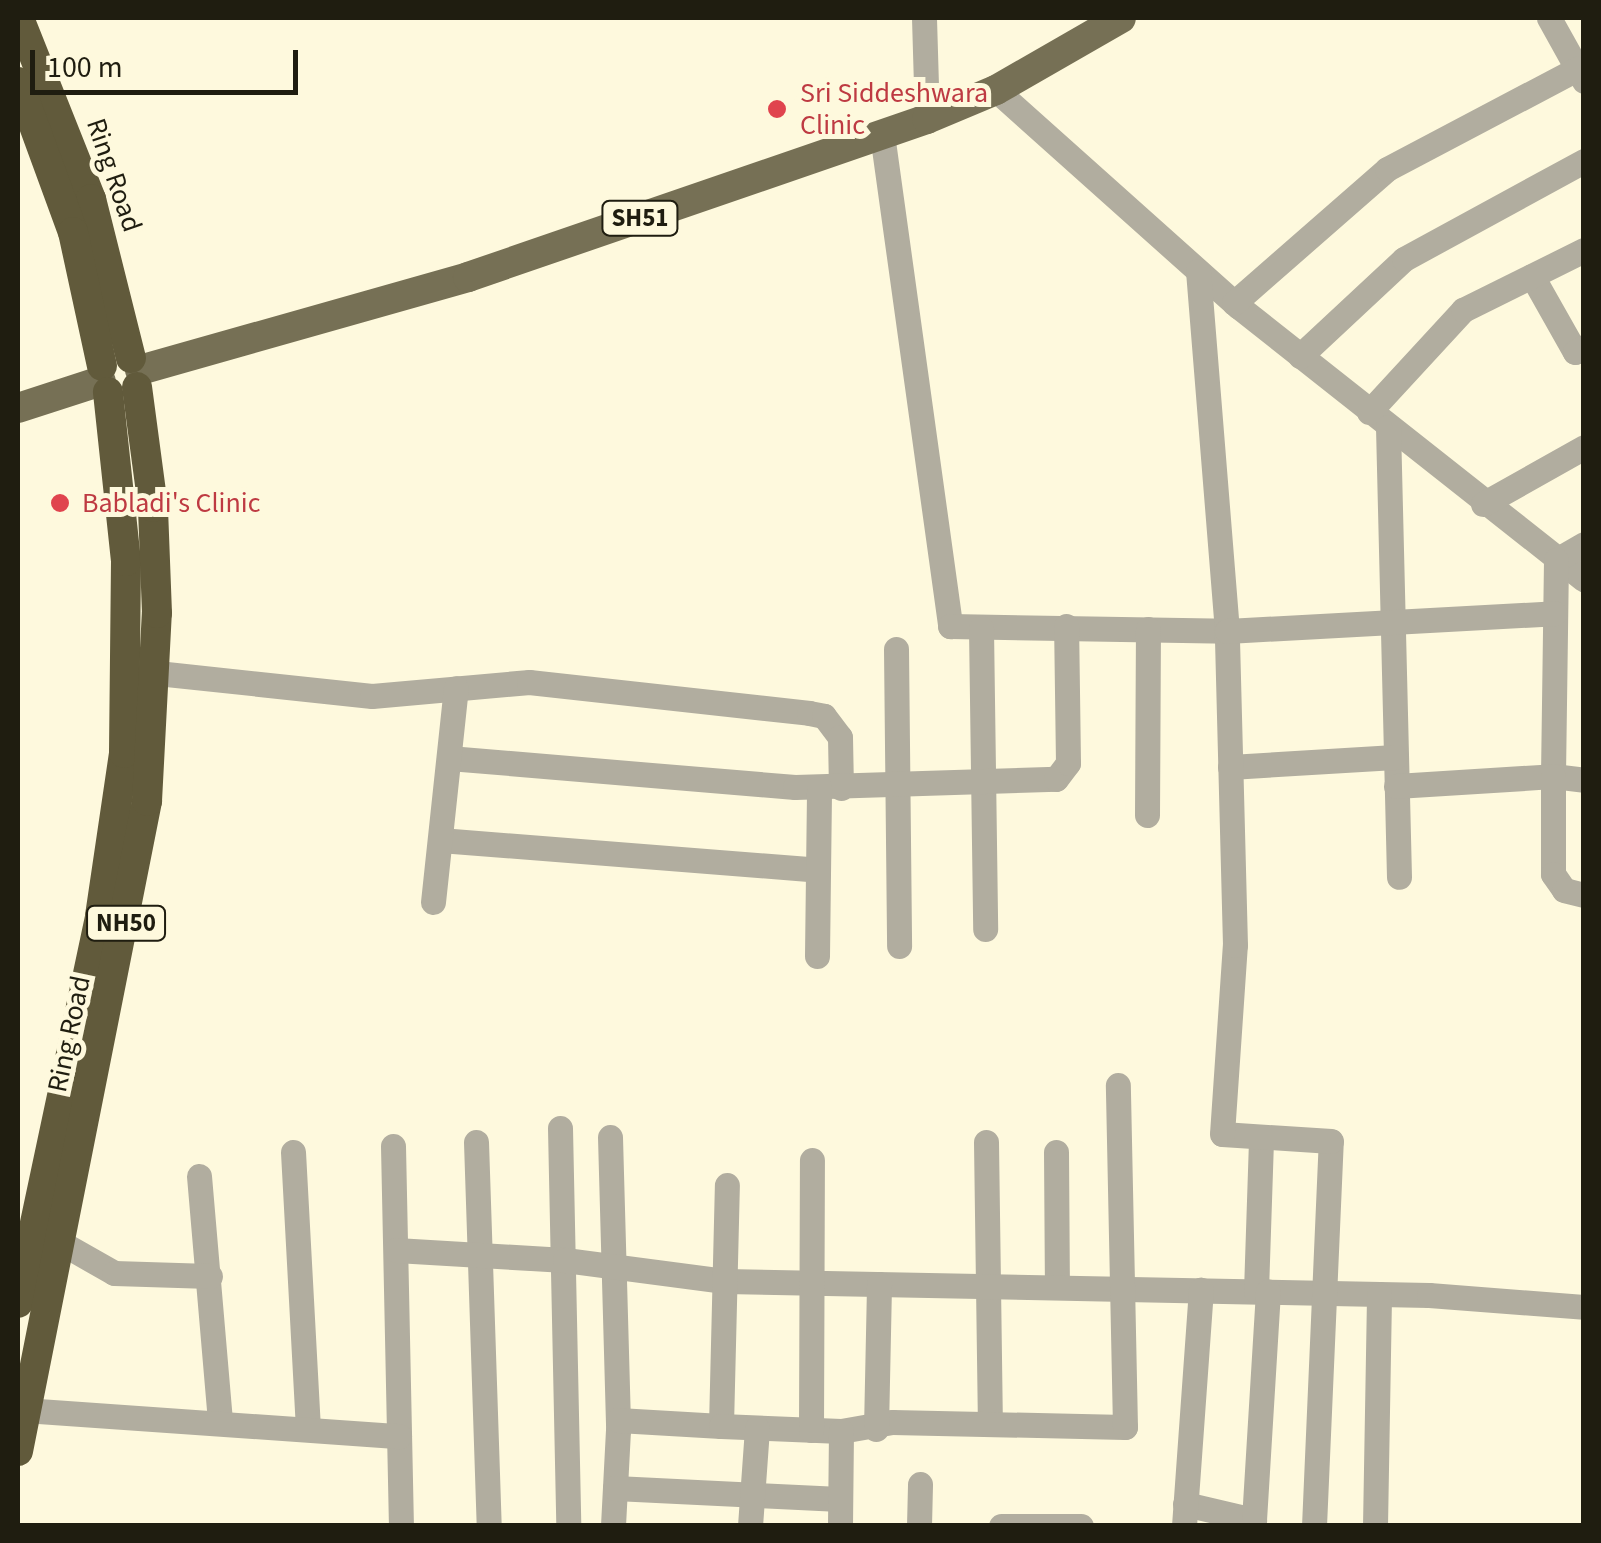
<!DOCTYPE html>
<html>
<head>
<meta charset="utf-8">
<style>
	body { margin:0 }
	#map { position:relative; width:1601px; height:1543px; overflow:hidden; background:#fef9dd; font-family:"Source Sans 3",sans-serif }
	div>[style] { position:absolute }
	.minor>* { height:25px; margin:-12.5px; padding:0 12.5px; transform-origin:12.5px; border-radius:12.5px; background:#b1ad9f }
	.major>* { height:30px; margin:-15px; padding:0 15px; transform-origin:15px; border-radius:15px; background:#767055 }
	.highway>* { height:30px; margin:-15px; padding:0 15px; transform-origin:15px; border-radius:15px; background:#615a3b }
	.dots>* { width:28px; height:28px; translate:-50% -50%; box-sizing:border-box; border:5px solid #fef9dd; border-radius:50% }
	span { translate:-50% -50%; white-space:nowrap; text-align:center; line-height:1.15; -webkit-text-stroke:10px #fef9dd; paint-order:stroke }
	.shield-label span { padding:2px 8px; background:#fef9dd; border:2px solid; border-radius:8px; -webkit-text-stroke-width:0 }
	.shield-label { font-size:25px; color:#1f1d10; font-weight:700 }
	.health-label { font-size:28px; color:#be3a42 }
	.left { translate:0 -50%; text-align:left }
	.street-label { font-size:28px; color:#1f1d10 }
	.frame { position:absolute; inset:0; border:20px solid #1f1d10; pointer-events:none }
	.scale { position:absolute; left:30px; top:50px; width:268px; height:45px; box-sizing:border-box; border:5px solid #1f1d10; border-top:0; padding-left:12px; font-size:30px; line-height:35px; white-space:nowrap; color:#1f1d10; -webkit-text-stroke:8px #fef9dd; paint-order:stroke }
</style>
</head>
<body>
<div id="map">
	<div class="minor">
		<i style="left:924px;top:18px;width:101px;rotate:88.3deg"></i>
		<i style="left:1549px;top:18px;width:72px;rotate:60.9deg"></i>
		<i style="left:996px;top:90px;width:326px;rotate:41.8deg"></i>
		<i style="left:1239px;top:307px;width:439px;rotate:38.3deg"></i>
		<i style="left:882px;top:134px;width:497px;rotate:82.1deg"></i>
		<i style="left:950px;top:626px;width:277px;rotate:1deg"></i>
		<i style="left:1227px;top:631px;width:361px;rotate:-94.6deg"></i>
		<i style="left:1532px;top:276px;width:87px;rotate:60.5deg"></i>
		<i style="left:1575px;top:352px;width:10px;rotate:-29deg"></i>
		<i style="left:1234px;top:303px;width:203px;rotate:-41.2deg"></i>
		<i style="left:1387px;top:169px;width:215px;rotate:-27.8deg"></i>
		<i style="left:1300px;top:356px;width:142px;rotate:-43deg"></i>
		<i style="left:1404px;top:259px;width:205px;rotate:-28.6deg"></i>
		<i style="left:1369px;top:412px;width:139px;rotate:-47.3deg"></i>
		<i style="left:1463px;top:310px;width:135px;rotate:-26.4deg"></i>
		<i style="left:1388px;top:427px;width:450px;rotate:88.6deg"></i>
		<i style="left:1483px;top:504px;width:116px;rotate:-29.4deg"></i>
		<i style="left:1584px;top:544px;width:32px;rotate:150deg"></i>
		<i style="left:1556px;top:560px;width:216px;rotate:90.8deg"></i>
		<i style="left:1553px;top:776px;width:31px;rotate:7deg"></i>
		<i style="left:981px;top:628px;width:301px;rotate:89.2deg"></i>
		<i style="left:896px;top:649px;width:297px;rotate:89.4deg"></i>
		<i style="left:157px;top:673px;width:216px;rotate:6.1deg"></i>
		<i style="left:372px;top:696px;width:158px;rotate:-5.1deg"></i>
		<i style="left:529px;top:682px;width:282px;rotate:6.3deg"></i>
		<i style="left:809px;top:713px;width:15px;rotate:11deg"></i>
		<i style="left:824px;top:716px;width:26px;rotate:53deg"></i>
		<i style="left:840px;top:737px;width:51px;rotate:88.9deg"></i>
		<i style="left:449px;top:758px;width:347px;rotate:4.8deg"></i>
		<i style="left:795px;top:787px;width:261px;rotate:-1.8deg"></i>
		<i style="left:1056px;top:779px;width:20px;rotate:-53deg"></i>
		<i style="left:1068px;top:763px;width:137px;rotate:-90.8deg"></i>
		<i style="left:1230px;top:767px;width:165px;rotate:-3.5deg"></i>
		<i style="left:1396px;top:786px;width:157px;rotate:-3.6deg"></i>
		<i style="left:1553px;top:776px;width:98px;rotate:90deg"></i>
		<i style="left:1553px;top:874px;width:19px;rotate:55deg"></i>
		<i style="left:1564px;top:890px;width:21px;rotate:14deg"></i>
		<i style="left:1147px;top:815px;width:186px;rotate:-89.7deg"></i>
		<i style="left:440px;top:840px;width:379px;rotate:4.5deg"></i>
		<i style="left:433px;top:902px;width:215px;rotate:-83.9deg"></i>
		<i style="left:817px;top:956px;width:168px;rotate:-89.3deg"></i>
		<i style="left:560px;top:1128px;width:398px;rotate:88.8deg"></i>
		<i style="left:610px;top:1137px;width:293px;rotate:88.4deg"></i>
		<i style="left:618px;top:1430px;width:96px;rotate:93deg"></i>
		<i style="left:476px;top:1142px;width:384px;rotate:88.1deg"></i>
		<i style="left:986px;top:1142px;width:282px;rotate:89.2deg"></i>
		<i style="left:393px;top:1146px;width:380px;rotate:88.8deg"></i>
		<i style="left:293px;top:1152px;width:277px;rotate:86.9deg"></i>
		<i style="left:1056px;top:1152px;width:135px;rotate:89.6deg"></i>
		<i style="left:199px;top:1176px;width:248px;rotate:85.1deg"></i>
		<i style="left:58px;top:1241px;width:64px;rotate:29.7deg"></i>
		<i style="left:114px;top:1273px;width:96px;rotate:1.8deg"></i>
		<i style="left:396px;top:1250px;width:169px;rotate:3.4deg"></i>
		<i style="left:565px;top:1260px;width:161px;rotate:7.5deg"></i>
		<i style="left:725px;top:1281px;width:704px;rotate:1.14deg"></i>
		<i style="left:1429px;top:1295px;width:155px;rotate:4.4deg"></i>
		<i style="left:1256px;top:1291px;width:154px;rotate:-88.1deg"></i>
		<i style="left:24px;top:1410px;width:376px;rotate:4deg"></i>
		<i style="left:618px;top:1420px;width:103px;rotate:3.3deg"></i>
		<i style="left:721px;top:1426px;width:241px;rotate:-88.6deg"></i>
		<i style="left:721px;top:1426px;width:120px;rotate:2.4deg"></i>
		<i style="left:841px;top:1431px;width:52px;rotate:-10deg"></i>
		<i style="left:892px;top:1422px;width:233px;rotate:1.2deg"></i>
		<i style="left:1125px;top:1427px;width:342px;rotate:-91.2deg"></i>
		<i style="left:876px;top:1429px;width:145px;rotate:-88.8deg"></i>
		<i style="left:811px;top:1430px;width:270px;rotate:-89.8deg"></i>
		<i style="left:615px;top:1488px;width:225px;rotate:2.8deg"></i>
		<i style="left:1185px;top:1504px;width:71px;rotate:13.1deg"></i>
		<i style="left:1254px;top:1520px;width:229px;rotate:-86.5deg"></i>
		<i style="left:750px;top:1526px;width:98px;rotate:-85.9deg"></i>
		<i style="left:840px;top:1526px;width:95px;rotate:-89.4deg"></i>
		<i style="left:919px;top:1526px;width:42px;rotate:-88.6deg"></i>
		<i style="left:1001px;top:1526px;width:80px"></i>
		<i style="left:1184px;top:1526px;width:237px;rotate:-85.9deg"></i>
		<i style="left:1314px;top:1526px;width:385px;rotate:-87.5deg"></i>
		<i style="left:1331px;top:1141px;width:109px;rotate:-176.3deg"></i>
		<i style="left:1222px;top:1134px;width:189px;rotate:-86.1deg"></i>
		<i style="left:1235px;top:945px;width:314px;rotate:-91.5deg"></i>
		<i style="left:1227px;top:631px;width:328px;rotate:-3.1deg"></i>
		<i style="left:1375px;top:1526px;width:232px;rotate:-89deg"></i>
	</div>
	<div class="major">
		<i style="left:140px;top:370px;width:341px;rotate:-15.8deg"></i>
		<i style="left:468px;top:277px;width:485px;rotate:-19deg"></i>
		<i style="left:927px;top:119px;width:75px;rotate:-22.8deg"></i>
		<i style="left:996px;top:90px;width:144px;rotate:-29.9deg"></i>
		<i style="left:18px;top:408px;width:87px;rotate:-18deg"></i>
	</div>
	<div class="highway">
		<i style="left:19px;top:18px;width:195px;rotate:68.3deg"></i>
		<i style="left:91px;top:199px;width:164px;rotate:75.9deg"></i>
		<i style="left:18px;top:82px;width:160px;rotate:69.9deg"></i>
		<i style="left:73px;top:232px;width:137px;rotate:77.8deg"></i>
		<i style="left:18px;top:1303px;width:396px;rotate:-78deg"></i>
		<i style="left:100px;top:916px;width:165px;rotate:-81.6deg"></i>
		<i style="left:124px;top:753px;width:192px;rotate:-89.4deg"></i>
		<i style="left:126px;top:561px;width:170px;rotate:-96.1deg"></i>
		<i style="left:18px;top:1451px;width:663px;rotate:-78.77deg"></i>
		<i style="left:147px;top:801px;width:188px;rotate:-87deg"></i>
		<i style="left:157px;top:613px;width:106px;rotate:-92.2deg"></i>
		<i style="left:153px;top:507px;width:121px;rotate:-97.6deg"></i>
	</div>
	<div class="dots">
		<i style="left:777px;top:109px;background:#e0444e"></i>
		<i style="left:60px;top:503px;background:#e0444e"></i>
	</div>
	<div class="shield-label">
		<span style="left:640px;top:218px">SH51</span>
		<span style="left:126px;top:923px">NH50</span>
	</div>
	<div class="health-label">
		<span class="left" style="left:800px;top:109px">Sri Siddeshwara<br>Clinic</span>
		<span class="left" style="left:82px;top:503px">Babladi's Clinic</span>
	</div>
	<div class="street-label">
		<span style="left:114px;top:175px;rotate:71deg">Ring Road</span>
		<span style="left:69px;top:1034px;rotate:-78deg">Ring Road</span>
	</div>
	<div class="frame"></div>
	<div class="scale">100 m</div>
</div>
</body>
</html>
